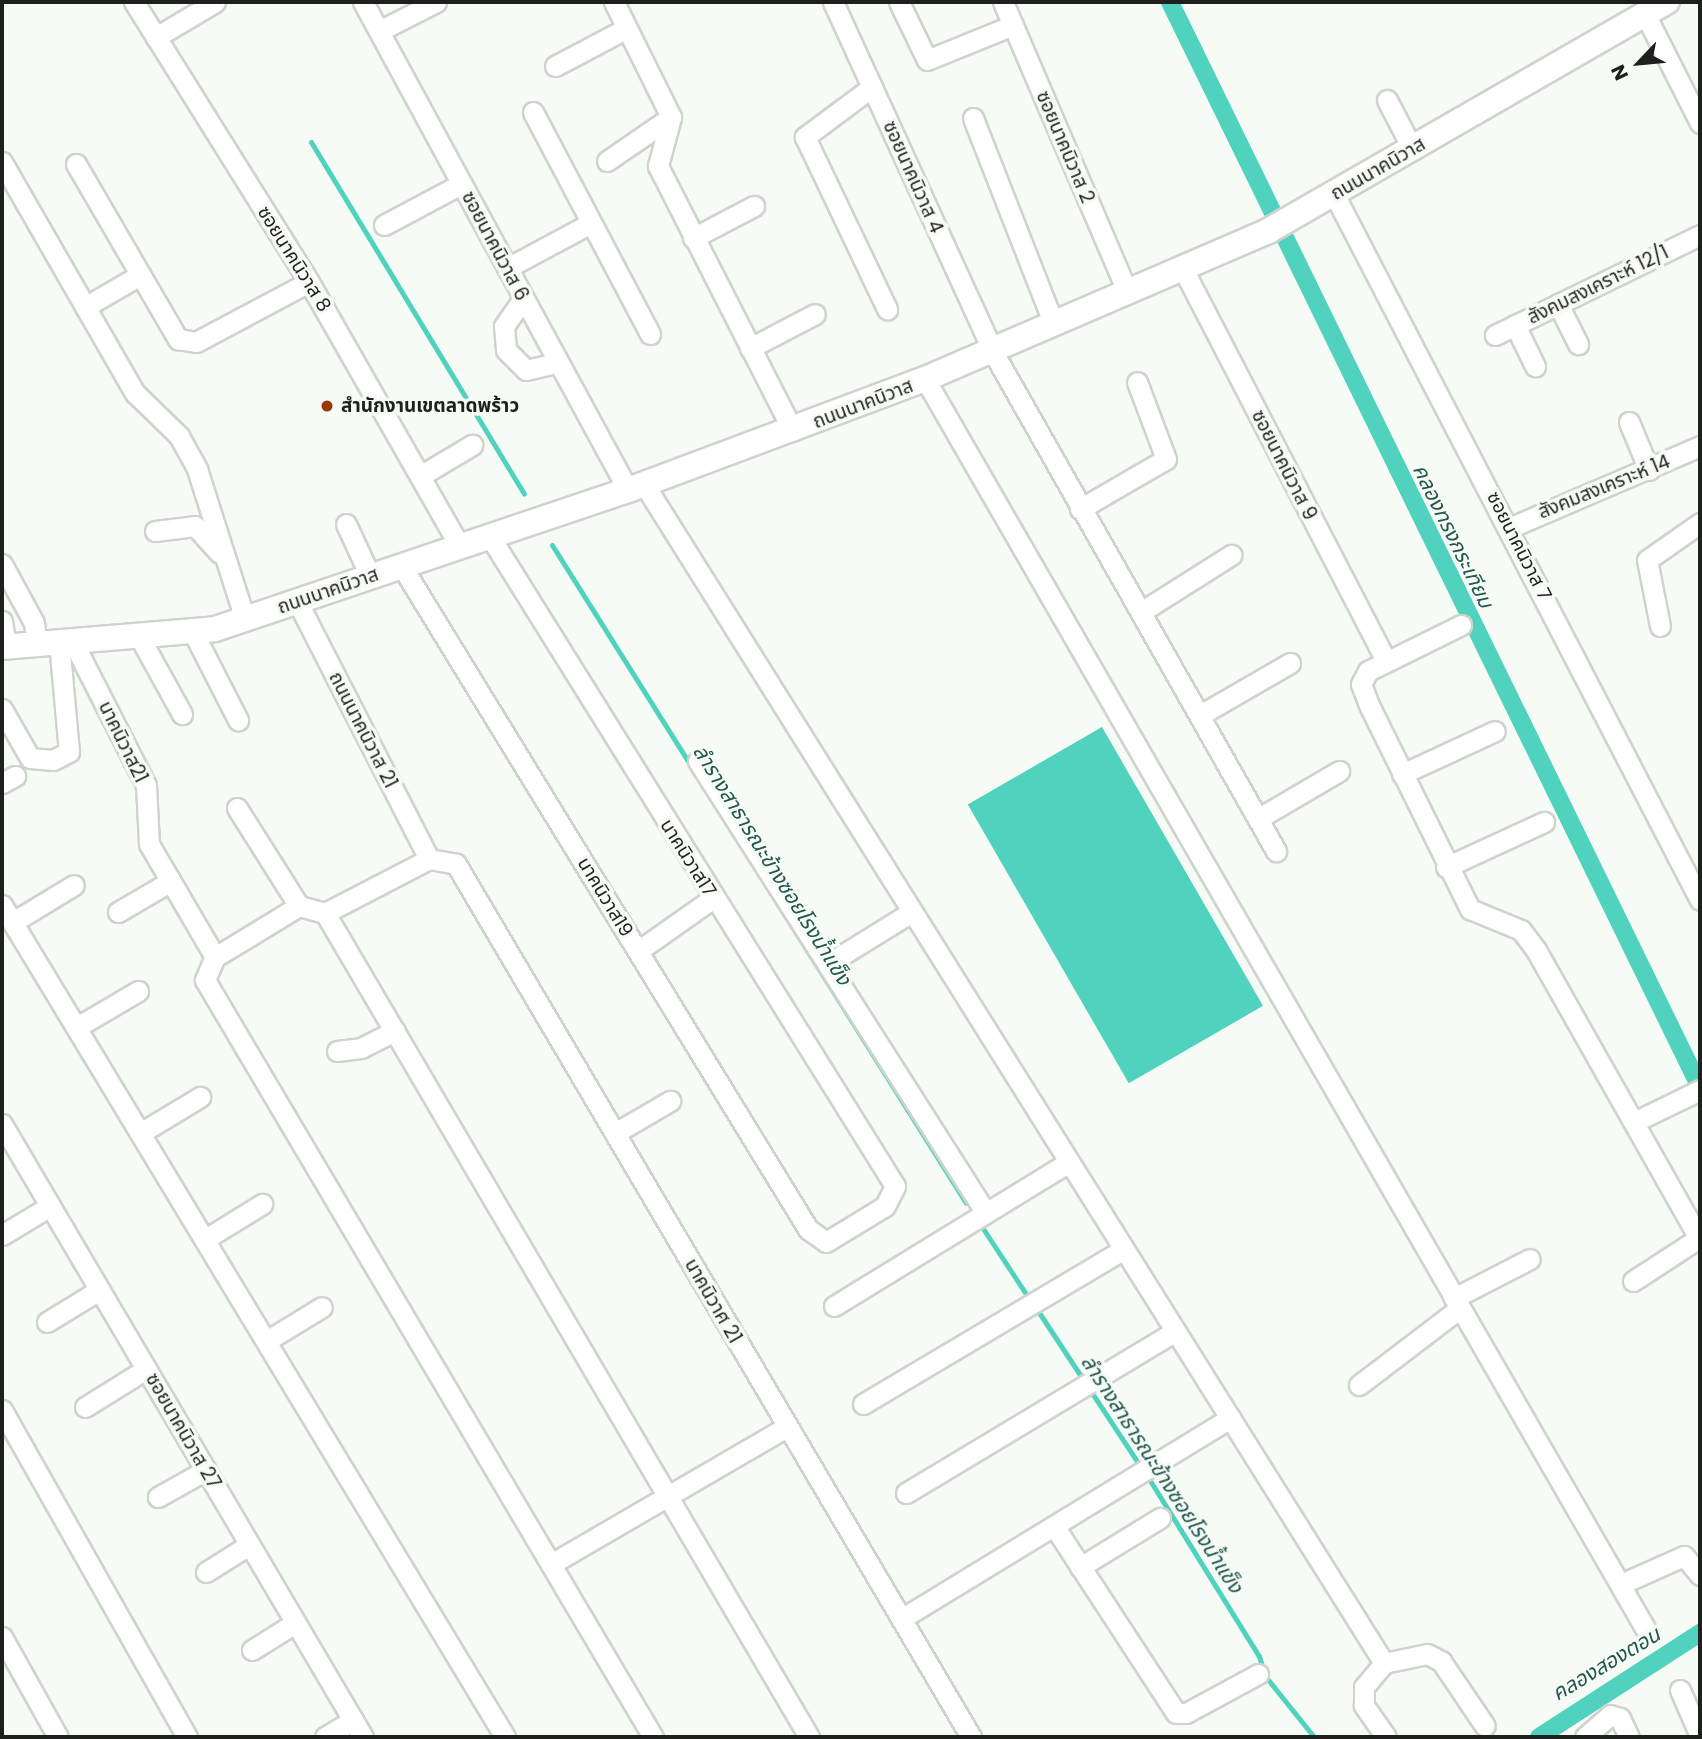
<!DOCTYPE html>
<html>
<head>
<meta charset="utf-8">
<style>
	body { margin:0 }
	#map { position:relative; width:1702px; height:1739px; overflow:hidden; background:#f7fbf6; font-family:Poppins,"Noto Sans Thai",sans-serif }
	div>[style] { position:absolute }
	.water>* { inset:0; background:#50d2be; transform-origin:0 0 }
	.stream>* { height:5px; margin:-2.5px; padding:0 2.5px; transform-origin:2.5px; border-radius:2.5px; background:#50d2be }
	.canal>* { height:18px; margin:-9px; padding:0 9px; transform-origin:9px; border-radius:9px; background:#50d2be }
	.roads { filter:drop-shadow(2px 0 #cfd3ce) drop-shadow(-2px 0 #cfd3ce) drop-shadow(0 2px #cfd3ce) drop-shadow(0 -2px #cfd3ce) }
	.minor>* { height:19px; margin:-9.5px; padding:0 9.5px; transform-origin:9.5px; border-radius:9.5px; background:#fff }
	.major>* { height:24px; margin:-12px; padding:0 12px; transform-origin:12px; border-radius:12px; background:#fff }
	.dots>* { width:19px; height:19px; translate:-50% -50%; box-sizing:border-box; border:4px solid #f7fbf6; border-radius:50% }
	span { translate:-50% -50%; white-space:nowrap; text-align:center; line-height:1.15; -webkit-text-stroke:7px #f7fbf6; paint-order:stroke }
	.street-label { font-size:19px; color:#1e201e }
	.poi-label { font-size:19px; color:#1e201e; font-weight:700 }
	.left { translate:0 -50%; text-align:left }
	.water-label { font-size:21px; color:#20564e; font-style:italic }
	.frame { position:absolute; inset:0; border:4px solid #1e201e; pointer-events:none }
	.north { position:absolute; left:1604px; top:28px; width:70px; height:70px; -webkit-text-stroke:5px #f7fbf6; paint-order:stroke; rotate:244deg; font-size:19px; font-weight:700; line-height:28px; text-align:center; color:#1e201e }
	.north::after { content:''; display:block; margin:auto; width:24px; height:32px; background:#1e201e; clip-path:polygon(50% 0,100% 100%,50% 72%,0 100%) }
</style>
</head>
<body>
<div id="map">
	<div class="water">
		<i style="left:1102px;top:727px;width:322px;height:155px;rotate:60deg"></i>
	</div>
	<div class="stream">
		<i style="left:311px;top:142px;width:411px;rotate:58.8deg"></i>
		<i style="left:552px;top:545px;width:777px;rotate:57.82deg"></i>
		<i style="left:982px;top:1227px;width:87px;rotate:56.7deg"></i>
		<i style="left:1036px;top:1308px;width:189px;rotate:56.6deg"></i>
		<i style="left:1146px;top:1474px;width:214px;rotate:58.2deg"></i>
		<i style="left:1259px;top:1656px;width:21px;rotate:73deg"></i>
		<i style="left:1265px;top:1676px;width:78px;rotate:51.2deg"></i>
	</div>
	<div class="canal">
		<i style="left:1170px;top:2px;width:1208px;rotate:63.97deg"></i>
		<i style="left:1539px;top:1737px;width:192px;rotate:-32.9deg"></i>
	</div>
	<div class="roads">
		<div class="minor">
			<i style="left:134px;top:2px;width:41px;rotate:57.8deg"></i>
			<i style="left:215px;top:2px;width:69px;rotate:149.3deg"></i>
			<i style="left:156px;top:37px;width:289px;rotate:58deg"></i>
			<i style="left:309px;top:282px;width:303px;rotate:60.3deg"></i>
			<i style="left:363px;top:2px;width:555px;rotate:61.5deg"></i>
			<i style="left:614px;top:2px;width:128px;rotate:63.6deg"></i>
			<i style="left:671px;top:117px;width:51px;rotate:104.9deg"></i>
			<i style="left:658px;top:166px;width:297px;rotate:63deg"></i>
			<i style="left:833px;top:2px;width:385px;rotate:65.4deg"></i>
			<i style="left:993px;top:352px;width:574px;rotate:60.44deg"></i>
			<i style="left:899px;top:2px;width:64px;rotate:64.2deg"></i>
			<i style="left:927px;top:60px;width:93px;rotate:-22.1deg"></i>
			<i style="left:1003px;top:2px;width:317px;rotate:66.8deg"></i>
			<i style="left:1645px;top:14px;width:122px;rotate:63.2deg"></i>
			<i style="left:379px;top:31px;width:64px;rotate:-27deg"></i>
			<i style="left:555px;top:66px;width:81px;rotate:-27.8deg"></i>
			<i style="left:872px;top:87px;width:84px;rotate:143.3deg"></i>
			<i style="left:805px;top:137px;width:191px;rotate:64.5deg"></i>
			<i style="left:1387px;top:100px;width:56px;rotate:62.5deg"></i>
			<i style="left:533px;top:112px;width:251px;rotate:62.2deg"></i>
			<i style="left:973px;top:118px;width:222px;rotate:68.6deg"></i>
			<i style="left:607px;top:161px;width:78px;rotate:-34.5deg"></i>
			<i style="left:2px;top:162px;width:267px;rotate:60.1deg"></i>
			<i style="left:135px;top:393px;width:62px;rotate:44.3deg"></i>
			<i style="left:179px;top:436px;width:38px;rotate:61deg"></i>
			<i style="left:197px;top:469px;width:157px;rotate:72.3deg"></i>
			<i style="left:76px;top:164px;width:203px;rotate:59.8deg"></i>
			<i style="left:178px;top:339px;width:18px;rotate:9deg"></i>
			<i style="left:196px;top:342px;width:128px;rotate:-28deg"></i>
			<i style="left:1334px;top:194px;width:795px;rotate:62.6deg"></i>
			<i style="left:384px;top:225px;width:87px;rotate:-28deg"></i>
			<i style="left:693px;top:238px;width:69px;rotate:-27.7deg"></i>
			<i style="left:507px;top:268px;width:95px;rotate:-28.2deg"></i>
			<i style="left:1183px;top:269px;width:441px;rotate:62.6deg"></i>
			<i style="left:523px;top:299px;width:33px;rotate:125deg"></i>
			<i style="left:504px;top:326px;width:24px;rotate:85deg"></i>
			<i style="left:506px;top:350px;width:28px;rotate:45deg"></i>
			<i style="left:526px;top:370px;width:32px;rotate:-13deg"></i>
			<i style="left:1558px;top:304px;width:45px;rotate:63.4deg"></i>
			<i style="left:85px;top:307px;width:64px;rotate:-30.2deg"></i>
			<i style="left:1515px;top:325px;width:46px;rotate:64deg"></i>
			<i style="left:1495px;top:335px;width:228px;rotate:-26deg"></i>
			<i style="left:750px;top:348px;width:73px;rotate:-27.6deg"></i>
			<i style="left:925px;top:379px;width:1442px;rotate:60.04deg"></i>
			<i style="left:1629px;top:422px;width:52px;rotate:67.4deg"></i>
			<i style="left:420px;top:476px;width:61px;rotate:-30.8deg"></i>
			<i style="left:644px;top:484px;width:1392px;rotate:57.89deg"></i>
			<i style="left:1080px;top:509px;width:99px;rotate:-30.2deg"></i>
			<i style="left:1166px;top:459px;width:82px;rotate:-110.6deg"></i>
			<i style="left:346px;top:524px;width:57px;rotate:65.2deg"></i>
			<i style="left:1509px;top:528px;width:208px;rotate:-23.2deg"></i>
			<i style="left:155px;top:531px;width:40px;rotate:-7.1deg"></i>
			<i style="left:195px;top:526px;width:36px;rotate:48deg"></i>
			<i style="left:2px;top:564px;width:67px;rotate:61.5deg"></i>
			<i style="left:34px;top:623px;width:22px;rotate:82deg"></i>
			<i style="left:401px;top:565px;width:779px;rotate:58.49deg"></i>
			<i style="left:808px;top:1229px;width:22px;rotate:36deg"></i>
			<i style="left:826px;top:1242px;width:69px;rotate:-31.4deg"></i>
			<i style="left:885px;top:1206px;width:22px;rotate:-63deg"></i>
			<i style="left:895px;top:1186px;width:767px;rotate:-121.95deg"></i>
			<i style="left:297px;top:601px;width:290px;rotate:62.9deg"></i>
			<i style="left:1141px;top:612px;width:107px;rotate:-32.3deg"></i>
			<i style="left:2px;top:621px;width:26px;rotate:81deg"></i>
			<i style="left:1461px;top:625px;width:104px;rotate:153.7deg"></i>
			<i style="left:1368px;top:671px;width:15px;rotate:118deg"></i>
			<i style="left:1361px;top:684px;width:22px;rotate:69deg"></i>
			<i style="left:1369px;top:705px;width:228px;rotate:63.7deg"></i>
			<i style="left:1470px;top:909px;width:55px;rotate:22.4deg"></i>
			<i style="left:1521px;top:930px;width:25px;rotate:53deg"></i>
			<i style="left:1536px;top:950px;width:333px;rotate:60.5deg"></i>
			<i style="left:1660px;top:626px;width:67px;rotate:-101.1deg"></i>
			<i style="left:1647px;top:560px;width:65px;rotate:-34.9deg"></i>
			<i style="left:194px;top:634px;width:97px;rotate:62.9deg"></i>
			<i style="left:140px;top:638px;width:87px;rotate:61.1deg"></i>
			<i style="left:73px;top:642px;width:161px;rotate:63deg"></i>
			<i style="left:146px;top:785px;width:59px;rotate:87.1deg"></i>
			<i style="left:149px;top:844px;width:131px;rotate:59.7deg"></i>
			<i style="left:2px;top:709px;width:56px;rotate:60.3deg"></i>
			<i style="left:30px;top:758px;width:23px;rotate:5deg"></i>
			<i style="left:53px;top:760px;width:18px;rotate:-27deg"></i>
			<i style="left:69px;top:752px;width:109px;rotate:-95.2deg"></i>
			<i style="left:1200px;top:715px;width:104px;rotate:-30deg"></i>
			<i style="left:698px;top:761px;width:536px;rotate:57.5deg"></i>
			<i style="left:1402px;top:774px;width:102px;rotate:-24.8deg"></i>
			<i style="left:2px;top:783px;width:15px;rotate:-28deg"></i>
			<i style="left:237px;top:808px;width:116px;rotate:57.7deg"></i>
			<i style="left:1259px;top:818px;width:93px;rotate:-30.4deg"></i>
			<i style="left:1446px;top:867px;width:108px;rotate:-24.7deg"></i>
			<i style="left:2px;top:905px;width:972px;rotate:58.84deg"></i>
			<i style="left:118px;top:912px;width:61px;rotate:-30.3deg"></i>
			<i style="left:325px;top:913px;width:956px;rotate:59.57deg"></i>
			<i style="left:13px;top:922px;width:71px;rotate:-31.2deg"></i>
			<i style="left:638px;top:951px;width:92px;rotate:-35.2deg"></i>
			<i style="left:829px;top:963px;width:95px;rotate:-31.7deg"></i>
			<i style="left:77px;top:1027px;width:71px;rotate:-30.5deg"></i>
			<i style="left:337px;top:1051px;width:24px;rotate:-7deg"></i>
			<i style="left:361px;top:1048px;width:38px;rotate:-27deg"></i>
			<i style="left:1634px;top:1122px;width:73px;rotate:-25.9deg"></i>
			<i style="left:2px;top:1124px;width:711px;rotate:59.51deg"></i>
			<i style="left:142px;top:1132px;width:68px;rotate:-31.1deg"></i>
			<i style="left:615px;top:1133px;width:64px;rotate:-30.2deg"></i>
			<i style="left:2px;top:1235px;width:56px;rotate:-31.1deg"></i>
			<i style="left:207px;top:1238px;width:65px;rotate:-31.7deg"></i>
			<i style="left:1633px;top:1281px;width:79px;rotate:-33.1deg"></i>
			<i style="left:1454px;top:1298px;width:85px;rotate:-27.2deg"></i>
			<i style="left:834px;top:1306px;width:273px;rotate:-31.5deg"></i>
			<i style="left:47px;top:1322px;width:61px;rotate:-31.6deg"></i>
			<i style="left:268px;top:1340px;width:63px;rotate:-31.4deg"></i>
			<i style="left:1359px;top:1385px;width:127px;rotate:-37.3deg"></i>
			<i style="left:863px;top:1404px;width:301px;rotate:-30.7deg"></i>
			<i style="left:85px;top:1407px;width:72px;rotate:-31.9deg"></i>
			<i style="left:2px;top:1410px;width:376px;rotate:60.5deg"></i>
			<i style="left:906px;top:1493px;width:313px;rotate:-31deg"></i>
			<i style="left:158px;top:1497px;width:55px;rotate:-29.4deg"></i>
			<i style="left:1054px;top:1526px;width:223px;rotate:56.9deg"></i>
			<i style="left:1176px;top:1713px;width:10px"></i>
			<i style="left:1186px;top:1713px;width:82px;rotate:-28.4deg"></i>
			<i style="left:551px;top:1564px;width:272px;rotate:-30.2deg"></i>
			<i style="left:1080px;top:1567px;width:94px;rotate:-31.5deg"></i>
			<i style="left:206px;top:1572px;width:51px;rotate:-32.1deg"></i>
			<i style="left:1621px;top:1584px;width:69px;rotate:-24deg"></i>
			<i style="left:1684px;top:1556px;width:25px;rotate:50deg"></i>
			<i style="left:901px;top:1619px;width:386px;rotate:-31.4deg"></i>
			<i style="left:2px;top:1637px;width:115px;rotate:60.8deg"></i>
			<i style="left:252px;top:1650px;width:51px;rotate:-32.1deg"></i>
			<i style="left:1680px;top:1690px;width:50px;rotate:66.5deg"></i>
			<i style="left:325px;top:1737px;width:33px;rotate:-31deg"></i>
			<i style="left:653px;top:1737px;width:880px;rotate:-120.62deg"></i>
			<i style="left:205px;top:980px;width:25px;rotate:-67deg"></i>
			<i style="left:215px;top:957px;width:98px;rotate:-31.3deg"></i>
			<i style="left:299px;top:906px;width:27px;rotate:15deg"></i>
			<i style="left:325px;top:913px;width:117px;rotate:-27.4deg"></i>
			<i style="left:429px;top:859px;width:27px;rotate:10deg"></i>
			<i style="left:456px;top:864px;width:1014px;rotate:59.46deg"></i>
			<i style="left:1386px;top:1737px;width:39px;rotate:-125deg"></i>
			<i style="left:1364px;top:1705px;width:18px;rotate:-90deg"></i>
			<i style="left:1364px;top:1687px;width:31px;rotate:-50deg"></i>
			<i style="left:1384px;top:1663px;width:44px;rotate:-11.8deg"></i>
			<i style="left:1427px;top:1654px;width:16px;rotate:27deg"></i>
			<i style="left:1441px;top:1661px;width:78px;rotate:55.9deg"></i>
			<i style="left:1585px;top:1737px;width:33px;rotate:-41deg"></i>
			<i style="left:1610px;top:1715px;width:10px;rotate:17deg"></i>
			<i style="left:1620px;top:1718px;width:21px;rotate:65deg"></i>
		</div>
		<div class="major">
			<i style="left:2px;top:647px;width:214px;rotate:-4.8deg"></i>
			<i style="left:215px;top:629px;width:436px;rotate:-18.6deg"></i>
			<i style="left:628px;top:490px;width:317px;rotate:-20.5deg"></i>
			<i style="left:925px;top:379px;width:374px;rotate:-23.3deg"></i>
			<i style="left:1268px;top:231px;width:460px;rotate:-29.9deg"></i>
		</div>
	</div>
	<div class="dots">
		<i style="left:327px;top:406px;background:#9c3707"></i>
	</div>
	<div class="street-label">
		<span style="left:1065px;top:147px;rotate:67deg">ซอยนาคนิวาส 2</span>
		<span style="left:1378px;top:169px;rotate:-30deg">ถนนนาคนิวาส</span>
		<span style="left:913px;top:177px;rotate:66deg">ซอยนาคนิวาส 4</span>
		<span style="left:495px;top:246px;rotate:62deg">ซอยนาคนิวาส 6</span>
		<span style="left:294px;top:259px;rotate:58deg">ซอยนาคนิวาส 8</span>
		<span style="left:1598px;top:285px;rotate:-26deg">สังคมสงเคราะห์ 12/1</span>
		<span style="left:863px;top:404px;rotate:-21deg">ถนนนาคนิวาส</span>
		<span style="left:1284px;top:465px;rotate:63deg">ซอยนาคนิวาส 9</span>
		<span style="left:1604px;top:487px;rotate:-22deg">สังคมสงเคราะห์ 14</span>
		<span style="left:1519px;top:546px;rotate:63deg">ซอยนาคนิวาส 7</span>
		<span style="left:328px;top:591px;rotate:-19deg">ถนนนาคนิวาส</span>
		<span style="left:363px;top:730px;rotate:63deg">ถนนนาคนิวาส 21</span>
		<span style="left:123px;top:742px;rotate:64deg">นาคนิวาส21</span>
		<span style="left:688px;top:858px;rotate:58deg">นาคนิวาส17</span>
		<span style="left:605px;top:897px;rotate:59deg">นาคนิวาส19</span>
		<span style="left:713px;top:1301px;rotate:60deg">นาคนิวาศ 21</span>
		<span style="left:183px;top:1431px;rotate:60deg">ซอยนาคนิวาส 27</span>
	</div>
	<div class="poi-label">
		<span class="left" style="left:341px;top:406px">สำนักงานเขตลาดพร้าว</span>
	</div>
	<div class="water-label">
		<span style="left:1453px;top:536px;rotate:64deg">คลองทรงกระเทียม</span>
		<span style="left:772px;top:865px;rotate:58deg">ลำรางสาธารณะข้างซอยโรงน้ำแข็ง</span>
		<span style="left:1162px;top:1474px;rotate:57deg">ลำรางสาธารณะข้างซอยโรงน้ำแข็ง</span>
		<span style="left:1606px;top:1664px;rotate:-31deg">คลองสองตอน</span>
	</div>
	<div class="frame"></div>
	<div class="north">N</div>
</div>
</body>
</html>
